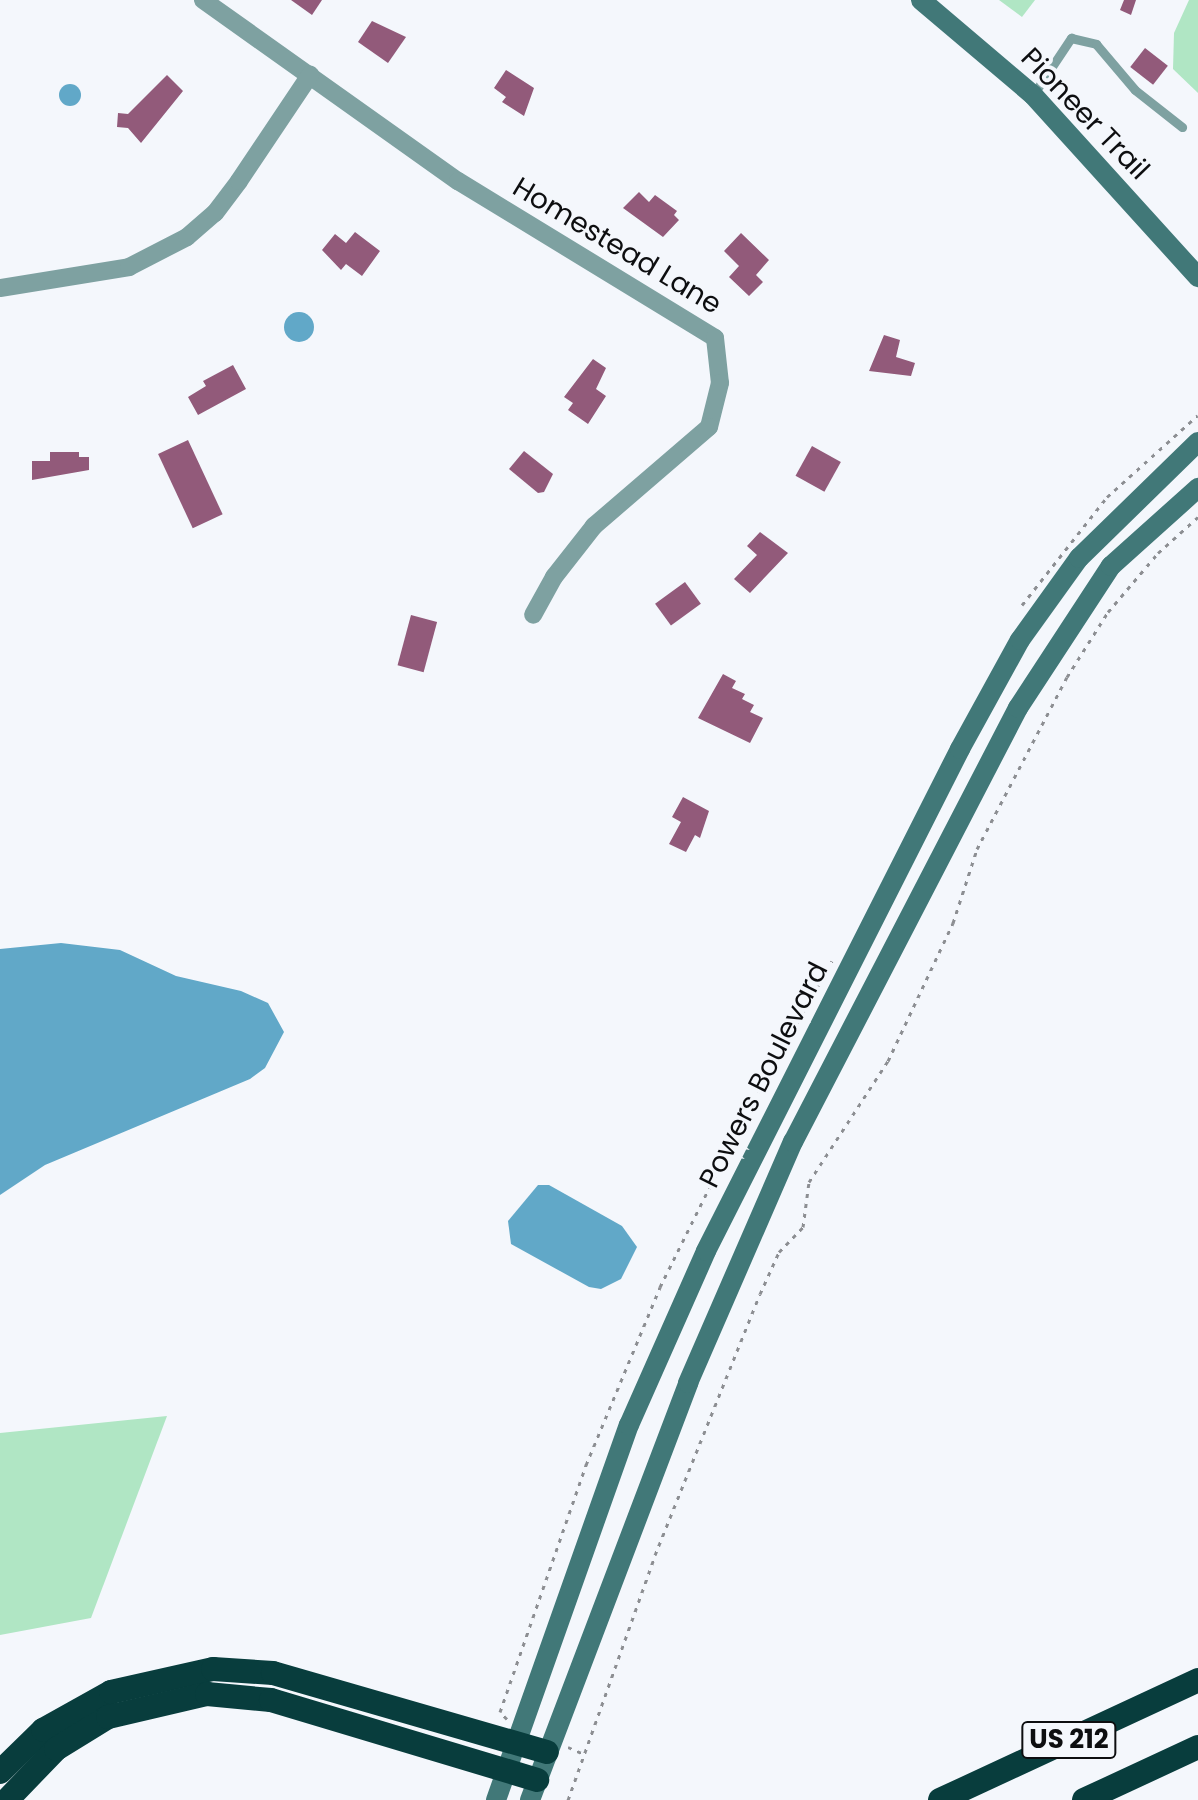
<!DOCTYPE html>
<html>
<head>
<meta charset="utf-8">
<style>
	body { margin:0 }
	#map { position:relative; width:1198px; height:1800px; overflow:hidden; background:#f4f7fc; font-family:Poppins,sans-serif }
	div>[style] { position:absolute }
	.green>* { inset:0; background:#b0e6c4 }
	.water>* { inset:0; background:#61a8c8 }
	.round { border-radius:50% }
	.building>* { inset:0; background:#925a7a; transform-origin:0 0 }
	.path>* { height:3px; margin-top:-1.5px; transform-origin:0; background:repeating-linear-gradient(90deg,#8c8e92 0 4px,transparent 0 10px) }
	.lane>* { height:9px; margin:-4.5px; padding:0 4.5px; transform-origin:4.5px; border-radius:4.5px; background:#7ea1a1 }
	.street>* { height:18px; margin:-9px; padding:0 9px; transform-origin:9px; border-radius:9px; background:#7ea1a1 }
	.secondary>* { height:20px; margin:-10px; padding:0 10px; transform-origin:10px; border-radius:10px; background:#417878 }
	.highway>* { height:24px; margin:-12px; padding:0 12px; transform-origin:12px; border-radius:12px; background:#083d3d }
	span { translate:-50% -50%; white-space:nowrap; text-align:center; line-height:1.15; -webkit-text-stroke:8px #f4f7fc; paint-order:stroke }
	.shield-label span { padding:2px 6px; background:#f4f7fc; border:2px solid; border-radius:6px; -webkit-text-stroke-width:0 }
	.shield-label { font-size:26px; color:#0d0e10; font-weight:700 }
	.street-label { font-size:28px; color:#0d0e10 }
</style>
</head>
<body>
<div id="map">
	<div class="green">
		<i style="clip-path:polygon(999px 0,1035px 0,1022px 17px)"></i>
		<i style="clip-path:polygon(1189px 0,1198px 0,1198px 93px,1173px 69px,1174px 33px)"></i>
		<i style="clip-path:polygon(167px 1416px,91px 1618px,0 1635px,0 1433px)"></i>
	</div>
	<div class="water">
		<i class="round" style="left:59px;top:84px;width:22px;height:22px"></i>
		<i class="round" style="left:284px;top:312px;width:30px;height:30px"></i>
		<i style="clip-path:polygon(61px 943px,120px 950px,176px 976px,241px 991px,268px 1003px,284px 1032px,265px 1068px,250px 1079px,45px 1165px,0 1195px,0 949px)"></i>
		<i style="clip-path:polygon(538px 1185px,549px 1185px,622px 1226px,637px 1247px,621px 1279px,601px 1289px,589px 1287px,511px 1244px,508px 1221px)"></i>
	</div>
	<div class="building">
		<i style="clip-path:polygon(291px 0,322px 0,312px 15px)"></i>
		<i style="clip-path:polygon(1124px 0,1136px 0,1131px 15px,1120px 10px)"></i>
		<i style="clip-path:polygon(372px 21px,406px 37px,388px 63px,358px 42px)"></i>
		<i style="left:1145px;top:48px;width:29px;height:24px;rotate:38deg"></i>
		<i style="clip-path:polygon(506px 70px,534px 88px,524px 116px,502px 102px,506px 97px,494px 88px)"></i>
		<i style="clip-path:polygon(167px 75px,183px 91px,141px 143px,128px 128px,117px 127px,118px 113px,128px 114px)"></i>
		<i style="clip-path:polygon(639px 192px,649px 202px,655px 195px,677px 211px,674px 215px,679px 220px,663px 237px,623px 208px)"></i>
		<i style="clip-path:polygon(355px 232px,380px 251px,362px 276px,346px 264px,341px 270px,322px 250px,335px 234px,346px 243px)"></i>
		<i style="clip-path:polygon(741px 233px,769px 260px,756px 275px,763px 282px,749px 296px,729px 277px,739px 266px,724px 251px)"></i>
		<i style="clip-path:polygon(884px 335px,900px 340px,896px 357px,915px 363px,911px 376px,869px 371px)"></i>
		<i style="clip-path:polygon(593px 359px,606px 368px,596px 389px,606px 396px,588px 424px,568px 410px,573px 403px,564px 397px)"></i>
		<i style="clip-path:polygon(233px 365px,246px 389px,198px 415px,188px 397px,206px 386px,203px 381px)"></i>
		<i style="left:188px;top:440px;width:82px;height:33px;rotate:65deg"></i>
		<i style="left:812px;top:446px;width:33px;height:34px;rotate:29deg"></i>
		<i style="clip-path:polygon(524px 451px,553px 474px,544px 492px,538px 493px,509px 469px)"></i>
		<i style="clip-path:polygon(50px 452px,79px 452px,79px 457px,89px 457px,89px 470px,32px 480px,32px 461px,50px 461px)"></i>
		<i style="clip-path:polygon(760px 532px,788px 553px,750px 593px,734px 579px,757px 555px,747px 546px)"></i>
		<i style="left:685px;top:582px;width:27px;height:37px;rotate:54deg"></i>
		<i style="left:411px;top:615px;width:27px;height:52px;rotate:15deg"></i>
		<i style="clip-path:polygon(723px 674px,736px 681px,732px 688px,745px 694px,742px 699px,754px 705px,750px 712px,763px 718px,750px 743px,698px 718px)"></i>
		<i style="clip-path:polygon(683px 797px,709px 811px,700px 838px,695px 835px,686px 852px,669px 844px,681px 822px,672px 817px)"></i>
	</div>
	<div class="path">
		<i style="left:1022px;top:605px;width:137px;rotate:-51.8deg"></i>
		<i style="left:1107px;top:497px;width:122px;rotate:-42deg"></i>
		<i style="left:507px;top:1719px;width:10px;rotate:-135deg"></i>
		<i style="left:500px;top:1712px;width:262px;rotate:-70.8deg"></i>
		<i style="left:586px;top:1465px;width:193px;rotate:-67.4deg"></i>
		<i style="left:660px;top:1287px;width:198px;rotate:-63.6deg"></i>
		<i style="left:748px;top:1110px;width:171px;rotate:-60.6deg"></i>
		<i style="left:568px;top:1747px;width:17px;rotate:24deg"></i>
		<i style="left:568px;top:1800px;width:260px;rotate:-70.4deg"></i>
		<i style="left:655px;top:1555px;width:281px;rotate:-68.1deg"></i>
		<i style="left:760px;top:1294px;width:46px;rotate:-65.7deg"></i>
		<i style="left:779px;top:1252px;width:35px;rotate:-46deg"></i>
		<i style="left:803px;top:1227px;width:45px;rotate:-82.4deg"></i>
		<i style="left:809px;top:1182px;width:145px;rotate:-56.9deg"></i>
		<i style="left:888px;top:1061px;width:153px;rotate:-64.8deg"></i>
		<i style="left:953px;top:923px;width:78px;rotate:-72deg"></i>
		<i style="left:977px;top:849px;width:194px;rotate:-62.4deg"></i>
		<i style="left:1067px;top:677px;width:77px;rotate:-57.8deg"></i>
		<i style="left:1108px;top:612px;width:77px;rotate:-49.7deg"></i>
		<i style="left:1158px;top:553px;width:54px;rotate:-42deg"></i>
	</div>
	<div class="lane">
		<i style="left:1033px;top:95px;width:69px;rotate:-56.3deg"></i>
		<i style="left:1071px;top:38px;width:26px;rotate:13deg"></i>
		<i style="left:1096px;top:44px;width:60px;rotate:49.7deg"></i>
		<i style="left:1135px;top:90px;width:60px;rotate:38.2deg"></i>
	</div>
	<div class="street">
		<i style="left:203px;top:0;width:313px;rotate:35.4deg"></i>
		<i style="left:458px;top:181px;width:301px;rotate:31.4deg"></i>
		<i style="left:715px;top:338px;width:45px;rotate:83.7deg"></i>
		<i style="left:720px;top:383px;width:45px;rotate:104deg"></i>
		<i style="left:709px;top:427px;width:152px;rotate:139.3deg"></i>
		<i style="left:594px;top:526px;width:65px;rotate:128.1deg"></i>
		<i style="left:554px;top:577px;width:43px;rotate:118.9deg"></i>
		<i style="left:0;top:288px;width:131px;rotate:-9.2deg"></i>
		<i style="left:129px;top:267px;width:65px;rotate:-27.3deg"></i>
		<i style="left:187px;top:237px;width:37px;rotate:-41deg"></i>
		<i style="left:215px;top:213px;width:40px;rotate:-53deg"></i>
		<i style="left:239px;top:181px;width:128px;rotate:-56.2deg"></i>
	</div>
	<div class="secondary">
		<i style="left:921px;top:0;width:147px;rotate:40.3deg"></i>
		<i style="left:1033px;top:95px;width:246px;rotate:47.8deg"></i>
		<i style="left:496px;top:1800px;width:398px;rotate:-70.5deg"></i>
		<i style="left:629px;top:1425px;width:190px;rotate:-66.1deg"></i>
		<i style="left:706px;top:1251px;width:563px;rotate:-63.16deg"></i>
		<i style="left:960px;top:749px;width:124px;rotate:-61.2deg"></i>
		<i style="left:1020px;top:640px;width:101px;rotate:-54.3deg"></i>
		<i style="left:1079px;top:558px;width:166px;rotate:-44.3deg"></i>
		<i style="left:530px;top:1800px;width:446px;rotate:-69.2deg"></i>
		<i style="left:688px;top:1383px;width:263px;rotate:-66.5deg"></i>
		<i style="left:793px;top:1142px;width:489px;rotate:-62.6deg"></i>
		<i style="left:1018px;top:708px;width:170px;rotate:-56.8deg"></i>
		<i style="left:1111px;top:566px;width:117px;rotate:-41.9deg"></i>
	</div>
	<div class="highway">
		<i style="left:0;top:1772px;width:60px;rotate:-44.3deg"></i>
		<i style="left:43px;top:1730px;width:78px;rotate:-29.2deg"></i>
		<i style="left:111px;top:1692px;width:105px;rotate:-12.7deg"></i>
		<i style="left:213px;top:1669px;width:60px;rotate:3.8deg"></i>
		<i style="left:273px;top:1673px;width:285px;rotate:16.1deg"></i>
		<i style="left:7px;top:1800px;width:71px;rotate:-46.1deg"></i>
		<i style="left:56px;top:1749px;width:61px;rotate:-31.6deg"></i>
		<i style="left:108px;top:1717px;width:102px;rotate:-13.1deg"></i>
		<i style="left:207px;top:1694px;width:64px;rotate:5.4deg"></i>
		<i style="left:271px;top:1700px;width:278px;rotate:16.7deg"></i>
		<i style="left:940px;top:1800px;width:285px;rotate:-24.9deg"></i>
		<i style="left:1084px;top:1800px;width:126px;rotate:-24.9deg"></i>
	</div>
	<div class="shield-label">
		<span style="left:1069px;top:1740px">US 212</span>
	</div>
	<div class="street-label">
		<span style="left:1085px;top:114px;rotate:46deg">Pioneer Trail</span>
		<span style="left:617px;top:246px;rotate:31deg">Homestead Lane</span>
		<span style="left:764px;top:1075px;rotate:-63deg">Powers Boulevard</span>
	</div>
</div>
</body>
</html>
